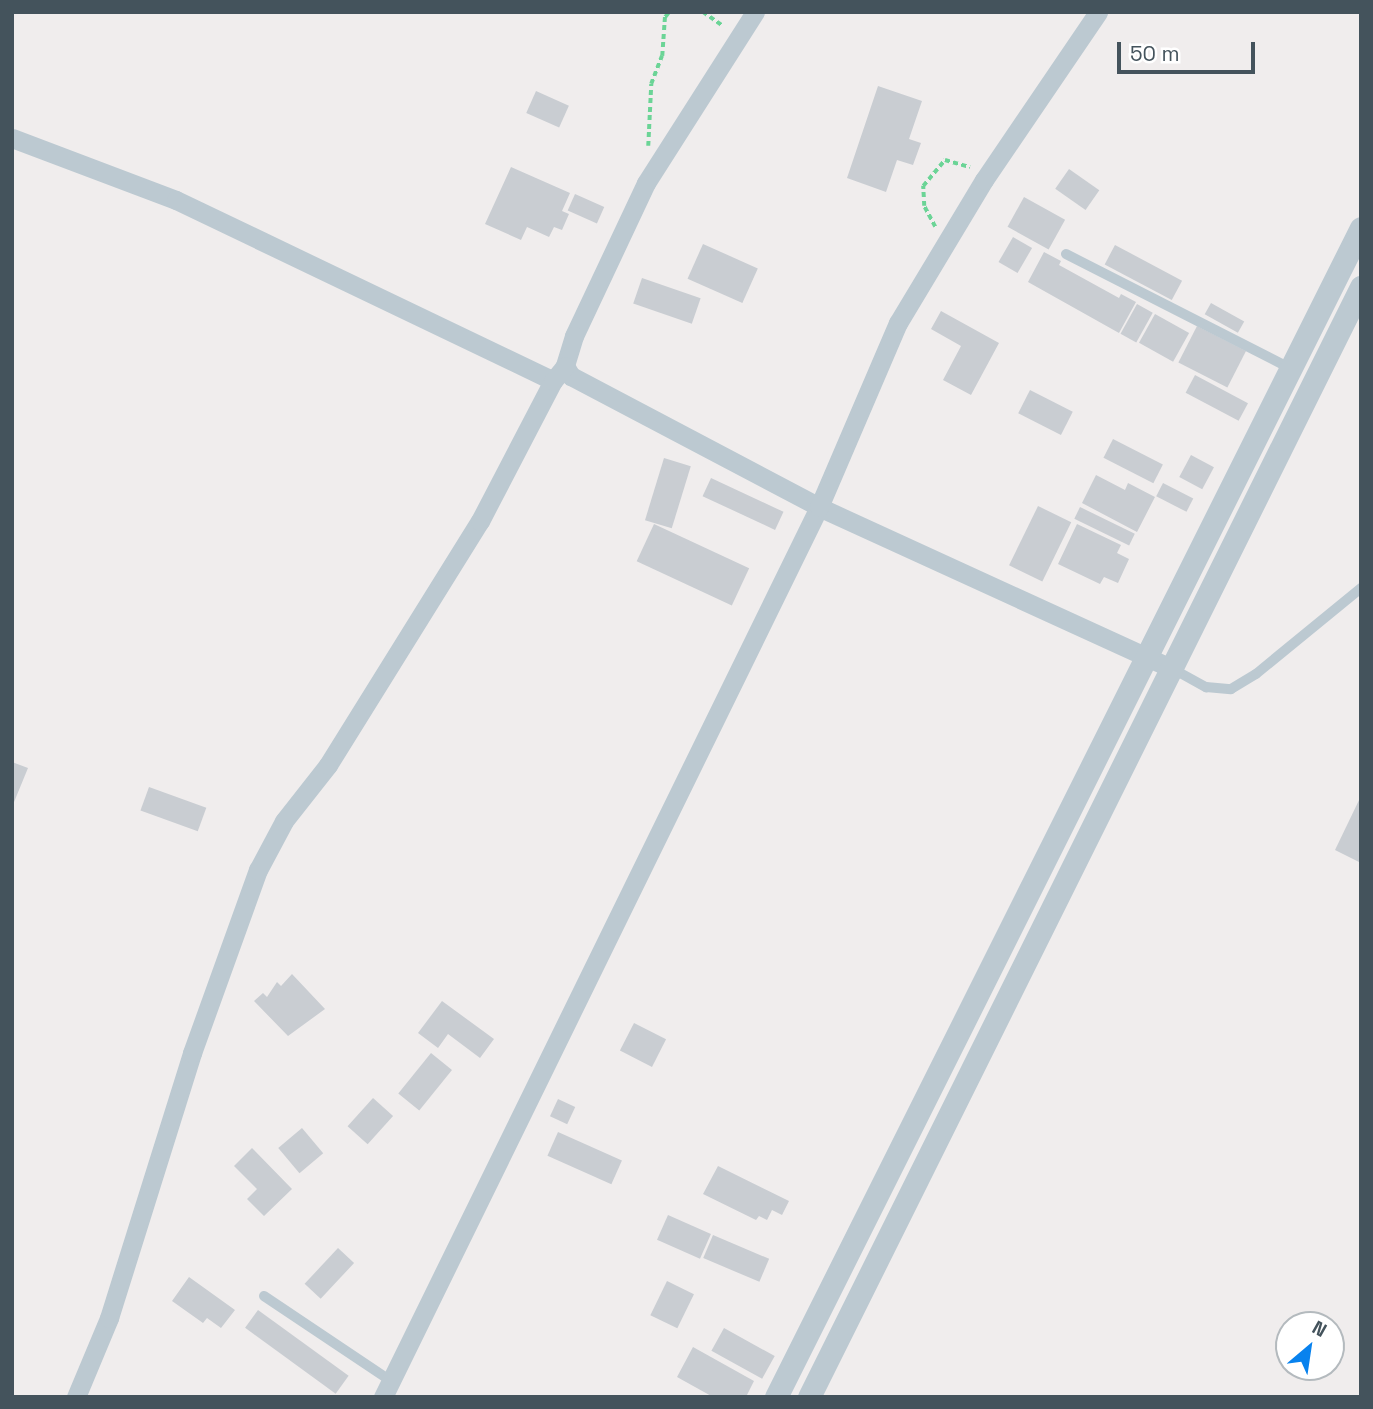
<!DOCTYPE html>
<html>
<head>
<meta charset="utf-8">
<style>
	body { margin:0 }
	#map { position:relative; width:1373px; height:1409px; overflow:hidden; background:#f0eded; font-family:"Space Grotesk",sans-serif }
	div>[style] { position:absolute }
	.building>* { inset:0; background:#c9cdd2; transform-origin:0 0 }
	.path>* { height:3.5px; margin-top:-1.75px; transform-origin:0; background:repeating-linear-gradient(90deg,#6bd496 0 5px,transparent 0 8.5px) }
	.service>* { height:10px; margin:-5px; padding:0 5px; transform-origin:5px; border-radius:5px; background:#bcc9d1 }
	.minor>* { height:19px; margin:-9.5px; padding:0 9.5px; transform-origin:9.5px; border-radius:9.5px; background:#bcc9d1 }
	.tertiary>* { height:23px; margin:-11.5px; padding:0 11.5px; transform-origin:11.5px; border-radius:11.5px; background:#bcc9d1 }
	span { translate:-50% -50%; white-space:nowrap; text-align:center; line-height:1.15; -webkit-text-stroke:7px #fff; paint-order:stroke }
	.frame { position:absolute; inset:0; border:14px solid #44535c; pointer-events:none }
	.north { position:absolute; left:1275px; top:1311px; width:70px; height:70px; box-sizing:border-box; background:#fff; border:2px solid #b4babe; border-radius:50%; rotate:29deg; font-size:19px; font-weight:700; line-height:28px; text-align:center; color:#44535c }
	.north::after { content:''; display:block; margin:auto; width:24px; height:32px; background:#0882ee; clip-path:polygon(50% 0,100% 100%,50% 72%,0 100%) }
	.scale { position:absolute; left:1117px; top:42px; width:138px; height:32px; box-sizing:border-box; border:4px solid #44535c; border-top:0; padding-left:9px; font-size:21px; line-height:24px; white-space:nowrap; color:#44535c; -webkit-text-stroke:5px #fff; paint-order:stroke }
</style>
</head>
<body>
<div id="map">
	<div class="building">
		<i style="clip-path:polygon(878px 86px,922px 101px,909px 139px,921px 143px,913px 165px,897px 160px,886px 192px,847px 178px)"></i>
		<i style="left:536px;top:91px;width:36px;height:24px;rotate:24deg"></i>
		<i style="clip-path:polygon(511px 167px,570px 193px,562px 211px,569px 214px,562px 230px,554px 227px,549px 237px,527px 227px,521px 240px,485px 224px)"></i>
		<i style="left:1069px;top:169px;width:37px;height:24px;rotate:35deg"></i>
		<i style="left:575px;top:194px;width:32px;height:18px;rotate:24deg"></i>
		<i style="left:1024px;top:197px;width:47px;height:34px;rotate:29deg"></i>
		<i style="left:1013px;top:237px;width:22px;height:29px;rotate:30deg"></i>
		<i style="left:703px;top:244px;width:60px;height:38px;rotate:24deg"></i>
		<i style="left:1115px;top:245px;width:76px;height:22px;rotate:28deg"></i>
		<i style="clip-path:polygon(1044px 252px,1061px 261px,1059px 265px,1119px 298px,1121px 294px,1136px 302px,1119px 333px,1028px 282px)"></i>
		<i style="left:642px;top:278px;width:62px;height:27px;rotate:19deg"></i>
		<i style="left:1211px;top:303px;width:38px;height:13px;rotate:29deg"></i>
		<i style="left:1137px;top:304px;width:18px;height:34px;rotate:29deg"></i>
		<i style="clip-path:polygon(941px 311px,999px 343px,971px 395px,943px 380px,961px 346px,931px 329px)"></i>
		<i style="left:1155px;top:314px;width:39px;height:33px;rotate:29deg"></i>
		<i style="left:1197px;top:326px;width:55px;height:41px;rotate:27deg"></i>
		<i style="left:1195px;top:375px;width:60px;height:20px;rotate:28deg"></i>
		<i style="left:1030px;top:390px;width:48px;height:26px;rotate:27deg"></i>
		<i style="left:1113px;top:439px;width:56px;height:21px;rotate:27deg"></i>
		<i style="left:1191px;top:455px;width:26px;height:25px;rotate:28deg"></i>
		<i style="left:664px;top:458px;width:28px;height:65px;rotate:17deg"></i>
		<i style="clip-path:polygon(1096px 475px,1125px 490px,1128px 483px,1155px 497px,1137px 532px,1082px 503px)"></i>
		<i style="left:711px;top:478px;width:80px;height:20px;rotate:25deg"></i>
		<i style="left:1163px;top:483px;width:34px;height:15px;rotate:27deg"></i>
		<i style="left:1038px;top:506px;width:37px;height:66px;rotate:26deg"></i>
		<i style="left:1080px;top:507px;width:61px;height:13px;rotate:26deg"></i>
		<i style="left:654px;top:524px;width:105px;height:41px;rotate:25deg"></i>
		<i style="clip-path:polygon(1077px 524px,1121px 545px,1117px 553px,1129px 559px,1118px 583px,1104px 577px,1100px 584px,1058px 564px)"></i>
		<i style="clip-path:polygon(12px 762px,28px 768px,12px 807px)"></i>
		<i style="left:149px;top:787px;width:61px;height:25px;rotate:20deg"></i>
		<i style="clip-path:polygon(1361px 796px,1361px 859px,1359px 862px,1335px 850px)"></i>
		<i style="clip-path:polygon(292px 974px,325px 1009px,288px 1036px,254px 1001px,263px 993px,267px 997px,277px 982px,281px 986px)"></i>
		<i style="clip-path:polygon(442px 1001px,494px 1039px,480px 1058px,448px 1034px,438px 1048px,418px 1033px)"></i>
		<i style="left:634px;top:1023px;width:36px;height:31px;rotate:27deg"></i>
		<i style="left:431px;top:1053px;width:27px;height:52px;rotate:39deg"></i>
		<i style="left:373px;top:1098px;width:27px;height:38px;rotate:42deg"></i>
		<i style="left:558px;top:1099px;width:19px;height:19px;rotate:25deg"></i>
		<i style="left:302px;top:1128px;width:33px;height:31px;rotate:50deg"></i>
		<i style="left:558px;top:1132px;width:70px;height:26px;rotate:24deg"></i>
		<i style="clip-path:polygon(252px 1148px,292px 1189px,264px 1216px,247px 1199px,257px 1189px,234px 1166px)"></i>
		<i style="clip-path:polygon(718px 1166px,789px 1201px,782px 1215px,772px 1210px,767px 1220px,759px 1216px,756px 1220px,703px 1194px)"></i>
		<i style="left:668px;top:1215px;width:47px;height:27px;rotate:24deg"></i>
		<i style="left:713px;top:1235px;width:61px;height:25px;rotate:23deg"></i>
		<i style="left:338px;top:1248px;width:22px;height:49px;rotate:43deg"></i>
		<i style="clip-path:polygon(189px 1277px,235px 1310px,221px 1328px,207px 1318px,203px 1323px,172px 1301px)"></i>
		<i style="left:667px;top:1281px;width:30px;height:38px;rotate:26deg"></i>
		<i style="left:258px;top:1310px;width:112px;height:22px;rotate:36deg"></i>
		<i style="left:724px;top:1328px;width:58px;height:26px;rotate:29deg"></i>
		<i style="clip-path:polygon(693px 1347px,754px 1381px,746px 1397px,713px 1397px,677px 1377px)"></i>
	</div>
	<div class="path">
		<i style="left:703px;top:12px;width:24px;rotate:35deg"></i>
		<i style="left:648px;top:146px;width:62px;rotate:-87.2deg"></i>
		<i style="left:651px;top:84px;width:30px;rotate:-69deg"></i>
		<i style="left:662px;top:56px;width:39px;rotate:-86deg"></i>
		<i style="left:665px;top:17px;width:6px;rotate:-51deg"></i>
		<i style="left:935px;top:227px;width:24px;rotate:-118deg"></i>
		<i style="left:924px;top:206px;width:20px;rotate:-93deg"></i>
		<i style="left:923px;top:186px;width:34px;rotate:-50deg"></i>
		<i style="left:945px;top:160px;width:26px;rotate:16deg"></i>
	</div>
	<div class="service">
		<i style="left:1066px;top:254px;width:251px;rotate:27deg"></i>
		<i style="left:1173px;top:669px;width:38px;rotate:29deg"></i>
		<i style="left:1206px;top:687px;width:25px;rotate:5deg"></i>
		<i style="left:1231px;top:689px;width:29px;rotate:-31deg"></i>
		<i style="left:1256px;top:674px;width:136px;rotate:-39.3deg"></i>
		<i style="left:264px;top:1296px;width:153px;rotate:33.8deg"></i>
	</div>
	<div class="minor">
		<i style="left:755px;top:12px;width:203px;rotate:122.5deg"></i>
		<i style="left:646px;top:183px;width:169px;rotate:115.2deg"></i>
		<i style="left:574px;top:336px;width:31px;rotate:107deg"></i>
		<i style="left:565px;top:366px;width:12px;rotate:59deg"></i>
		<i style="left:571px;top:376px;width:280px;rotate:27.8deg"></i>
		<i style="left:819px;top:507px;width:389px;rotate:24.6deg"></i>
		<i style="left:12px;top:138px;width:175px;rotate:20.7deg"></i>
		<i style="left:176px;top:200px;width:418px;rotate:25.6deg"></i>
		<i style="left:76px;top:1397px;width:86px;rotate:-67.3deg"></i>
		<i style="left:109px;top:1318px;width:278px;rotate:-72.6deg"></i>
		<i style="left:192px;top:1053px;width:195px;rotate:-70.2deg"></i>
		<i style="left:258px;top:870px;width:55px;rotate:-62deg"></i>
		<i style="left:284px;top:821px;width:71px;rotate:-51.8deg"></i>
		<i style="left:328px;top:765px;width:287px;rotate:-58.1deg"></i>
		<i style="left:480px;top:521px;width:158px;rotate:-62.5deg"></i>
		<i style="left:553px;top:381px;width:19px;rotate:-51deg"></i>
		<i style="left:383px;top:1397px;width:991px;rotate:-63.9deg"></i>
		<i style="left:819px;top:507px;width:200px;rotate:-66.8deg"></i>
		<i style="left:898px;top:323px;width:167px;rotate:-59deg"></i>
		<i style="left:984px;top:180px;width:203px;rotate:-55.8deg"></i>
	</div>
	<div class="tertiary">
		<i style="left:776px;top:1397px;width:1307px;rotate:-63.42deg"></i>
		<i style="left:809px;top:1397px;width:1240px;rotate:-63.56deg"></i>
	</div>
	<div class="frame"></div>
	<div class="north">N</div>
	<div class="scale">50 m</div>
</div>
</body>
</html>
